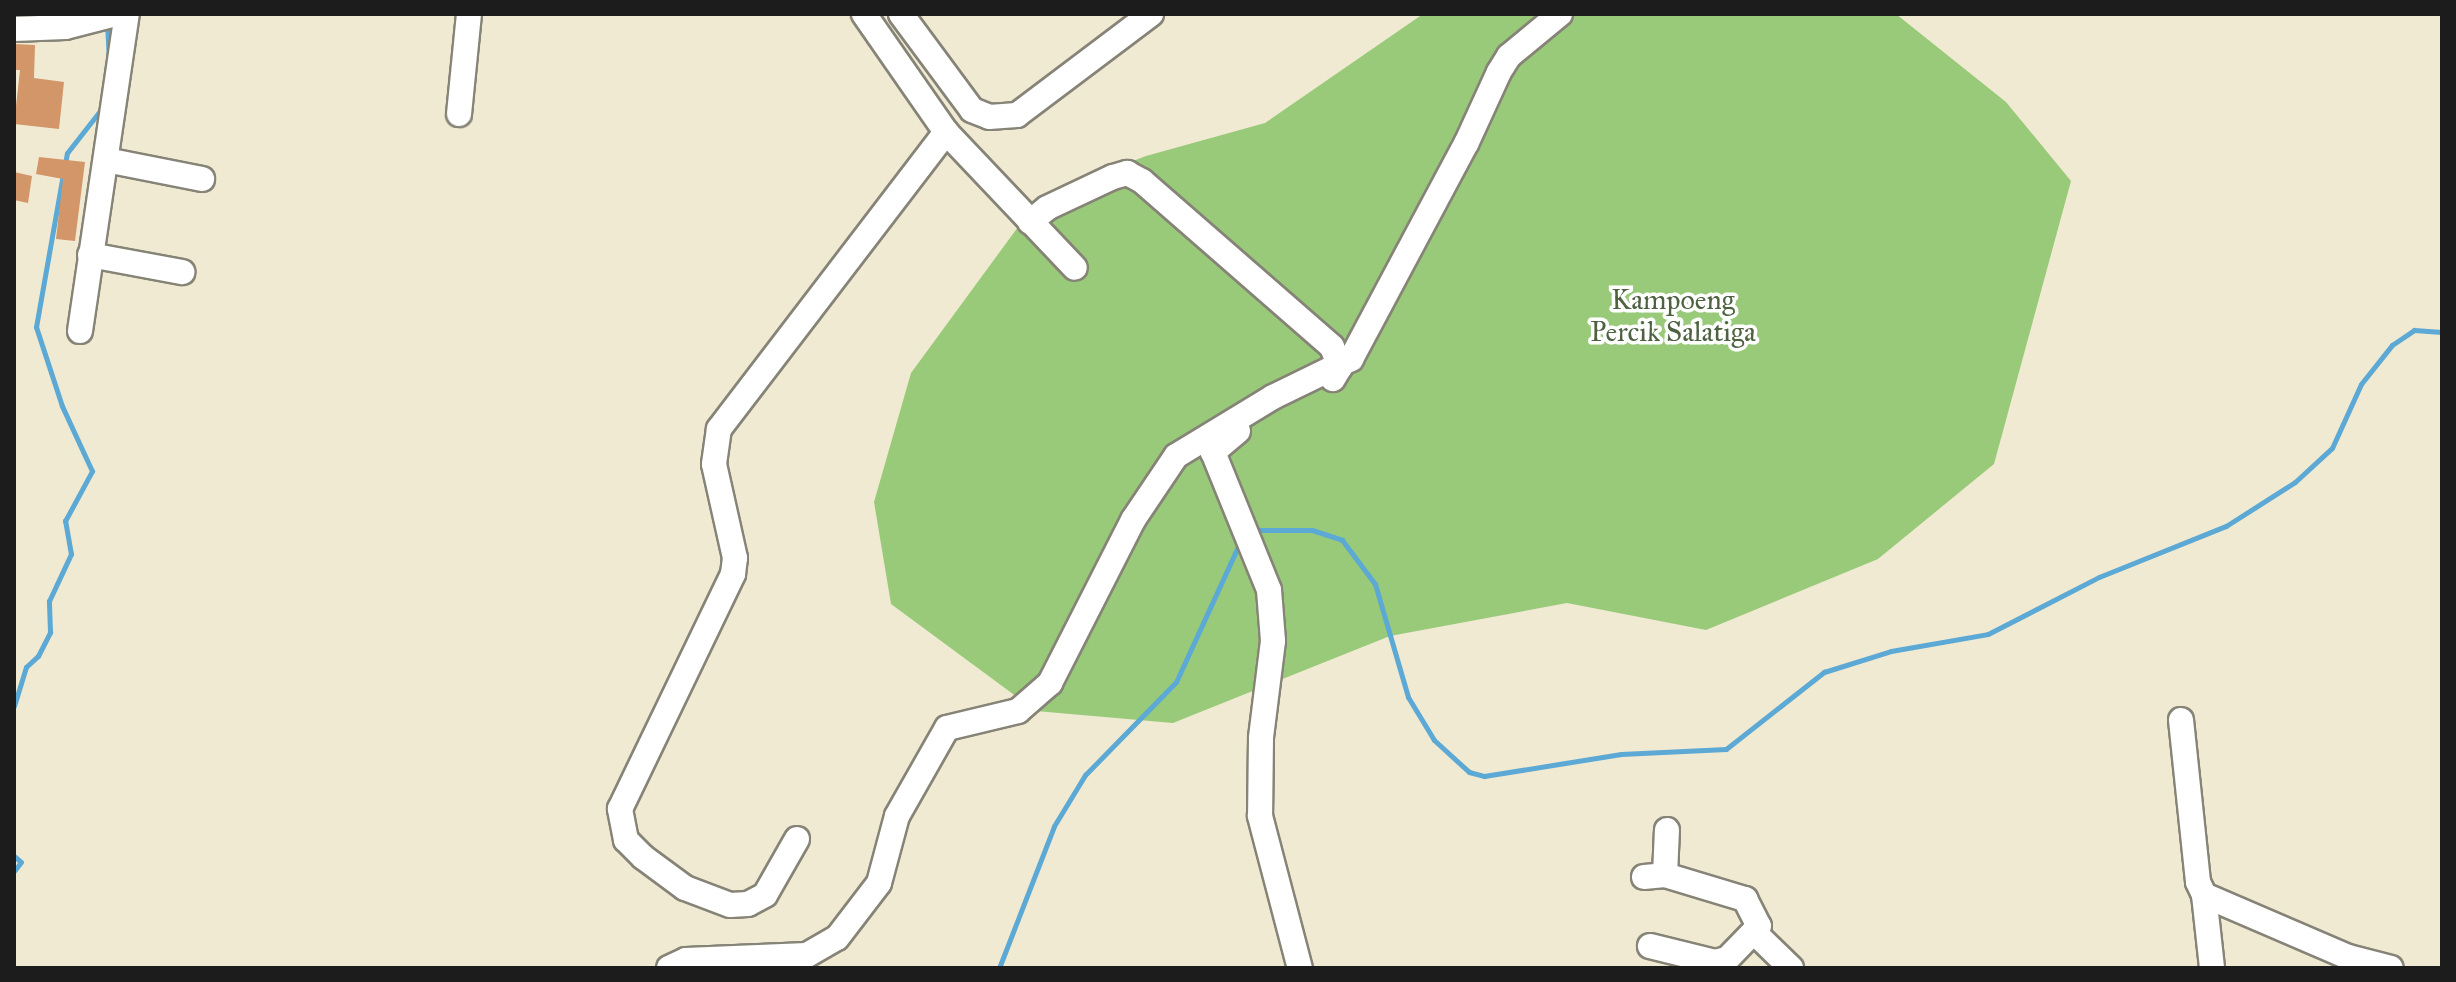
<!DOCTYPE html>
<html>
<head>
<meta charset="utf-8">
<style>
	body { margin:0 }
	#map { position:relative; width:2456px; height:982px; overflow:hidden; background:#f0ead2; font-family:"IM FELL Great Primer",serif }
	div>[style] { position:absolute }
	.green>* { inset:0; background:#99ca7a }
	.stream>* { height:5px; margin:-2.5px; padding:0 2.5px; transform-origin:2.5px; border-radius:2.5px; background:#5ca9d5 }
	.building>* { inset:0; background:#d29669 }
	.roads { filter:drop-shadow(2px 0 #868377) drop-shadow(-2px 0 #868377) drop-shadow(0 2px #868377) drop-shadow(0 -2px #868377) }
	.minor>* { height:24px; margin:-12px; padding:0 12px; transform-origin:12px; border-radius:12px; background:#fff }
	span { translate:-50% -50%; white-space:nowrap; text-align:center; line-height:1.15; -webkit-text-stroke:7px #fff; paint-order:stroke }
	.park-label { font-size:28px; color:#4e6242 }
	.frame { position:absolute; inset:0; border:16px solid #1c1c1c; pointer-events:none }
</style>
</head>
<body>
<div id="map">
	<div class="green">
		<i style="clip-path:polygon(1423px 14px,1896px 14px,2006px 102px,2071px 181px,1994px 464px,1878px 559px,1706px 630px,1567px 603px,1390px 636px,1173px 723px,1036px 711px,891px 604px,874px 502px,911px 373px,1040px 197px,1146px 156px,1265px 123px)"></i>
	</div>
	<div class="stream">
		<i style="left:107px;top:23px;width:38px;rotate:87deg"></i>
		<i style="left:65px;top:164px;width:11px;rotate:-80deg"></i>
		<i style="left:67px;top:153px;width:58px;rotate:-52deg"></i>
		<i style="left:1255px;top:530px;width:57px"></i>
		<i style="left:1312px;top:530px;width:32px;rotate:18deg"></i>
		<i style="left:1342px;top:540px;width:55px;rotate:53.1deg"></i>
		<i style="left:1375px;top:584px;width:118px;rotate:73.7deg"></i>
		<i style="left:1408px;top:697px;width:50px;rotate:58.8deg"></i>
		<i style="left:1434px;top:740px;width:47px;rotate:42.4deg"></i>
		<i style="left:1469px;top:772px;width:16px;rotate:15deg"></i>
		<i style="left:1484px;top:776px;width:139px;rotate:-9.1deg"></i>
		<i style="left:1621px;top:754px;width:105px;rotate:-2.7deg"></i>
		<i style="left:1726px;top:749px;width:125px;rotate:-38.2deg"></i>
		<i style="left:1824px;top:672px;width:70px;rotate:-17.4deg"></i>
		<i style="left:1891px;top:651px;width:98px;rotate:-9.9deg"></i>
		<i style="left:1988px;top:634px;width:125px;rotate:-27.2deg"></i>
		<i style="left:2099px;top:577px;width:137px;rotate:-21.9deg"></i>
		<i style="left:2226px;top:526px;width:82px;rotate:-32.5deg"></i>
		<i style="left:2295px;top:482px;width:50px;rotate:-42.6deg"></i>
		<i style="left:2332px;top:448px;width:70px;rotate:-65.6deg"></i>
		<i style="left:2361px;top:384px;width:50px;rotate:-51.5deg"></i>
		<i style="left:2392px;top:345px;width:27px;rotate:-34deg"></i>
		<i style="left:2414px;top:330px;width:28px;rotate:4deg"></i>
		<i style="left:14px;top:706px;width:41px;rotate:-72.9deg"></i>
		<i style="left:26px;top:667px;width:16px;rotate:-43deg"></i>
		<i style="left:38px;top:656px;width:27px;rotate:-63deg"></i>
		<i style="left:50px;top:632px;width:31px;rotate:-92deg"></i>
		<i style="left:49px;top:601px;width:52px;rotate:-64.9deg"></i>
		<i style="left:71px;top:554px;width:34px;rotate:-100deg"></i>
		<i style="left:65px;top:521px;width:57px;rotate:-61.6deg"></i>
		<i style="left:92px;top:471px;width:72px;rotate:-114.8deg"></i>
		<i style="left:62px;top:406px;width:83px;rotate:-108.2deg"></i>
		<i style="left:36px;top:327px;width:155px;rotate:-80deg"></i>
		<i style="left:14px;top:856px;width:9px;rotate:41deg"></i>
		<i style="left:21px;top:862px;width:11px;rotate:128deg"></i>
		<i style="left:999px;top:968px;width:152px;rotate:-68.8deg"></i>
		<i style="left:1054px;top:826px;width:60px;rotate:-58.7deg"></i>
		<i style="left:1085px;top:775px;width:130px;rotate:-45.6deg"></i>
		<i style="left:1176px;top:682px;width:156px;rotate:-65.4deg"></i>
	</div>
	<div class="building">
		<i style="clip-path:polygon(14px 44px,35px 45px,34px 78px,64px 82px,59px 129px,14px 124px,20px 70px,14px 70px)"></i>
		<i style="clip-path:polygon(39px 157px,85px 162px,75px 241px,56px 239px,63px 179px,36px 174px)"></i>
		<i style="clip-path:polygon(14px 172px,32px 176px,28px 203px,14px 200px)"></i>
	</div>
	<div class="roads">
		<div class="minor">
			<i style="left:864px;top:14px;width:144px;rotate:55.2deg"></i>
			<i style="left:946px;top:132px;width:187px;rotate:46.5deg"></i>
			<i style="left:901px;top:14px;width:119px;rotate:53.5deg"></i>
			<i style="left:972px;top:110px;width:18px;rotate:22deg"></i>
			<i style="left:989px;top:117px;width:28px;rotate:-4deg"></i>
			<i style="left:1017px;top:115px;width:168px;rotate:-37deg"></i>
			<i style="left:14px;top:29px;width:51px;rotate:-2.2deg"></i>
			<i style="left:65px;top:27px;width:53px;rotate:-14.3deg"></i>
			<i style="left:459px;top:114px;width:100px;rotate:-84.3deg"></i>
			<i style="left:106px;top:160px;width:98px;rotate:11.2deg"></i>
			<i style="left:1030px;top:222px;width:22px;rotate:-39deg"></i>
			<i style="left:1047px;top:208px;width:73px;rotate:-25.2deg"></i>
			<i style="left:1113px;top:177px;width:15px;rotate:-16deg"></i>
			<i style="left:1127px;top:173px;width:17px;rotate:28deg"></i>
			<i style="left:1142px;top:181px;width:252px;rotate:41.1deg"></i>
			<i style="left:1332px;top:347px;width:22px;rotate:68deg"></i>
			<i style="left:1340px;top:367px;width:14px;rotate:120deg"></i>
			<i style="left:90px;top:255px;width:94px;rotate:10.5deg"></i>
			<i style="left:80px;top:331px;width:320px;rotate:-81.6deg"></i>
			<i style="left:1238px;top:431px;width:33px;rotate:140deg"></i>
			<i style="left:1213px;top:452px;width:149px;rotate:67.9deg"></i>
			<i style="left:1269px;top:590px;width:51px;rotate:85.5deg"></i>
			<i style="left:1273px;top:641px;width:98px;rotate:97.1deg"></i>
			<i style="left:1261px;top:738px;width:78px;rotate:90.7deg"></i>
			<i style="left:1260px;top:816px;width:157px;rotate:75.3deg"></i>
			<i style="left:2181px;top:720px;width:163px;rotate:84deg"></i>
			<i style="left:2198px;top:882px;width:14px;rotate:65deg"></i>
			<i style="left:2204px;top:895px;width:157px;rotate:23.3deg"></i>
			<i style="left:2348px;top:957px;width:44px;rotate:14.3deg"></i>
			<i style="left:797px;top:839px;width:64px;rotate:119.7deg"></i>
			<i style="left:765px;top:895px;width:19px;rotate:152deg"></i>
			<i style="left:748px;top:904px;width:18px;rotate:177deg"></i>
			<i style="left:730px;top:905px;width:48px;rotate:-159.3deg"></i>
			<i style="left:685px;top:888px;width:52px;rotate:-143.6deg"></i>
			<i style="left:643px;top:857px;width:24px;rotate:-135deg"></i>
			<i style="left:626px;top:840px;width:32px;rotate:-101deg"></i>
			<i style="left:620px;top:809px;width:261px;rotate:-64.3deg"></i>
			<i style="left:733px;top:574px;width:16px;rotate:-83deg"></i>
			<i style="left:735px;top:558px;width:96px;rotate:-102.6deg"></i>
			<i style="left:714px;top:464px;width:35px;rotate:-82deg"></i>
			<i style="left:719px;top:429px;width:374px;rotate:-52.6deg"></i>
			<i style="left:1665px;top:875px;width:45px;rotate:-87.5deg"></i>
			<i style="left:1644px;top:877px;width:21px;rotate:-5deg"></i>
			<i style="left:1665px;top:875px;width:84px;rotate:16.7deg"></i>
			<i style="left:1745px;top:899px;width:30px;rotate:63deg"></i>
			<i style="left:1759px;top:926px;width:46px;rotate:134.1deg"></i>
			<i style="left:1727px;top:959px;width:12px;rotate:166deg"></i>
			<i style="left:1715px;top:962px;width:67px;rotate:-166.2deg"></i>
			<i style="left:2204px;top:895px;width:73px;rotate:83.7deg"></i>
			<i style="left:1756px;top:934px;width:49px;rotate:44.2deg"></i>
			<i style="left:669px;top:968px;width:19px;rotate:-25deg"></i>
			<i style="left:686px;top:960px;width:121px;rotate:-2.4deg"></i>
			<i style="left:807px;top:955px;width:34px;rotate:-30deg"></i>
			<i style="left:837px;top:938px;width:69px;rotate:-52.6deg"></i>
			<i style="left:879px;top:883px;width:69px;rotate:-75deg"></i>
			<i style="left:897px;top:816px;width:101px;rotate:-60.4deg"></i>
			<i style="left:947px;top:728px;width:73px;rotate:-13.5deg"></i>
			<i style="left:1018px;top:711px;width:43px;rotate:-41.2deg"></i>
			<i style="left:1050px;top:683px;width:183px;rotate:-63deg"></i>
			<i style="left:1133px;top:520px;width:77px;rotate:-56.1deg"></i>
			<i style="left:1176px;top:456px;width:114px;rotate:-31.3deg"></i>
			<i style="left:1273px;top:397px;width:87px;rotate:-26deg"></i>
			<i style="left:1351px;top:359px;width:244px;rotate:-61.9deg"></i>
			<i style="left:1466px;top:144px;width:79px;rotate:-65.4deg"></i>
			<i style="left:1499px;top:72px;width:19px;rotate:-58deg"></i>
			<i style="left:1509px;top:56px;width:66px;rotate:-39.5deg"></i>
		</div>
	</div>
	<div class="park-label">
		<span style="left:1673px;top:316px">Kampoeng<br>Percik Salatiga</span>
	</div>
	<div class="frame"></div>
</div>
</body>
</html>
